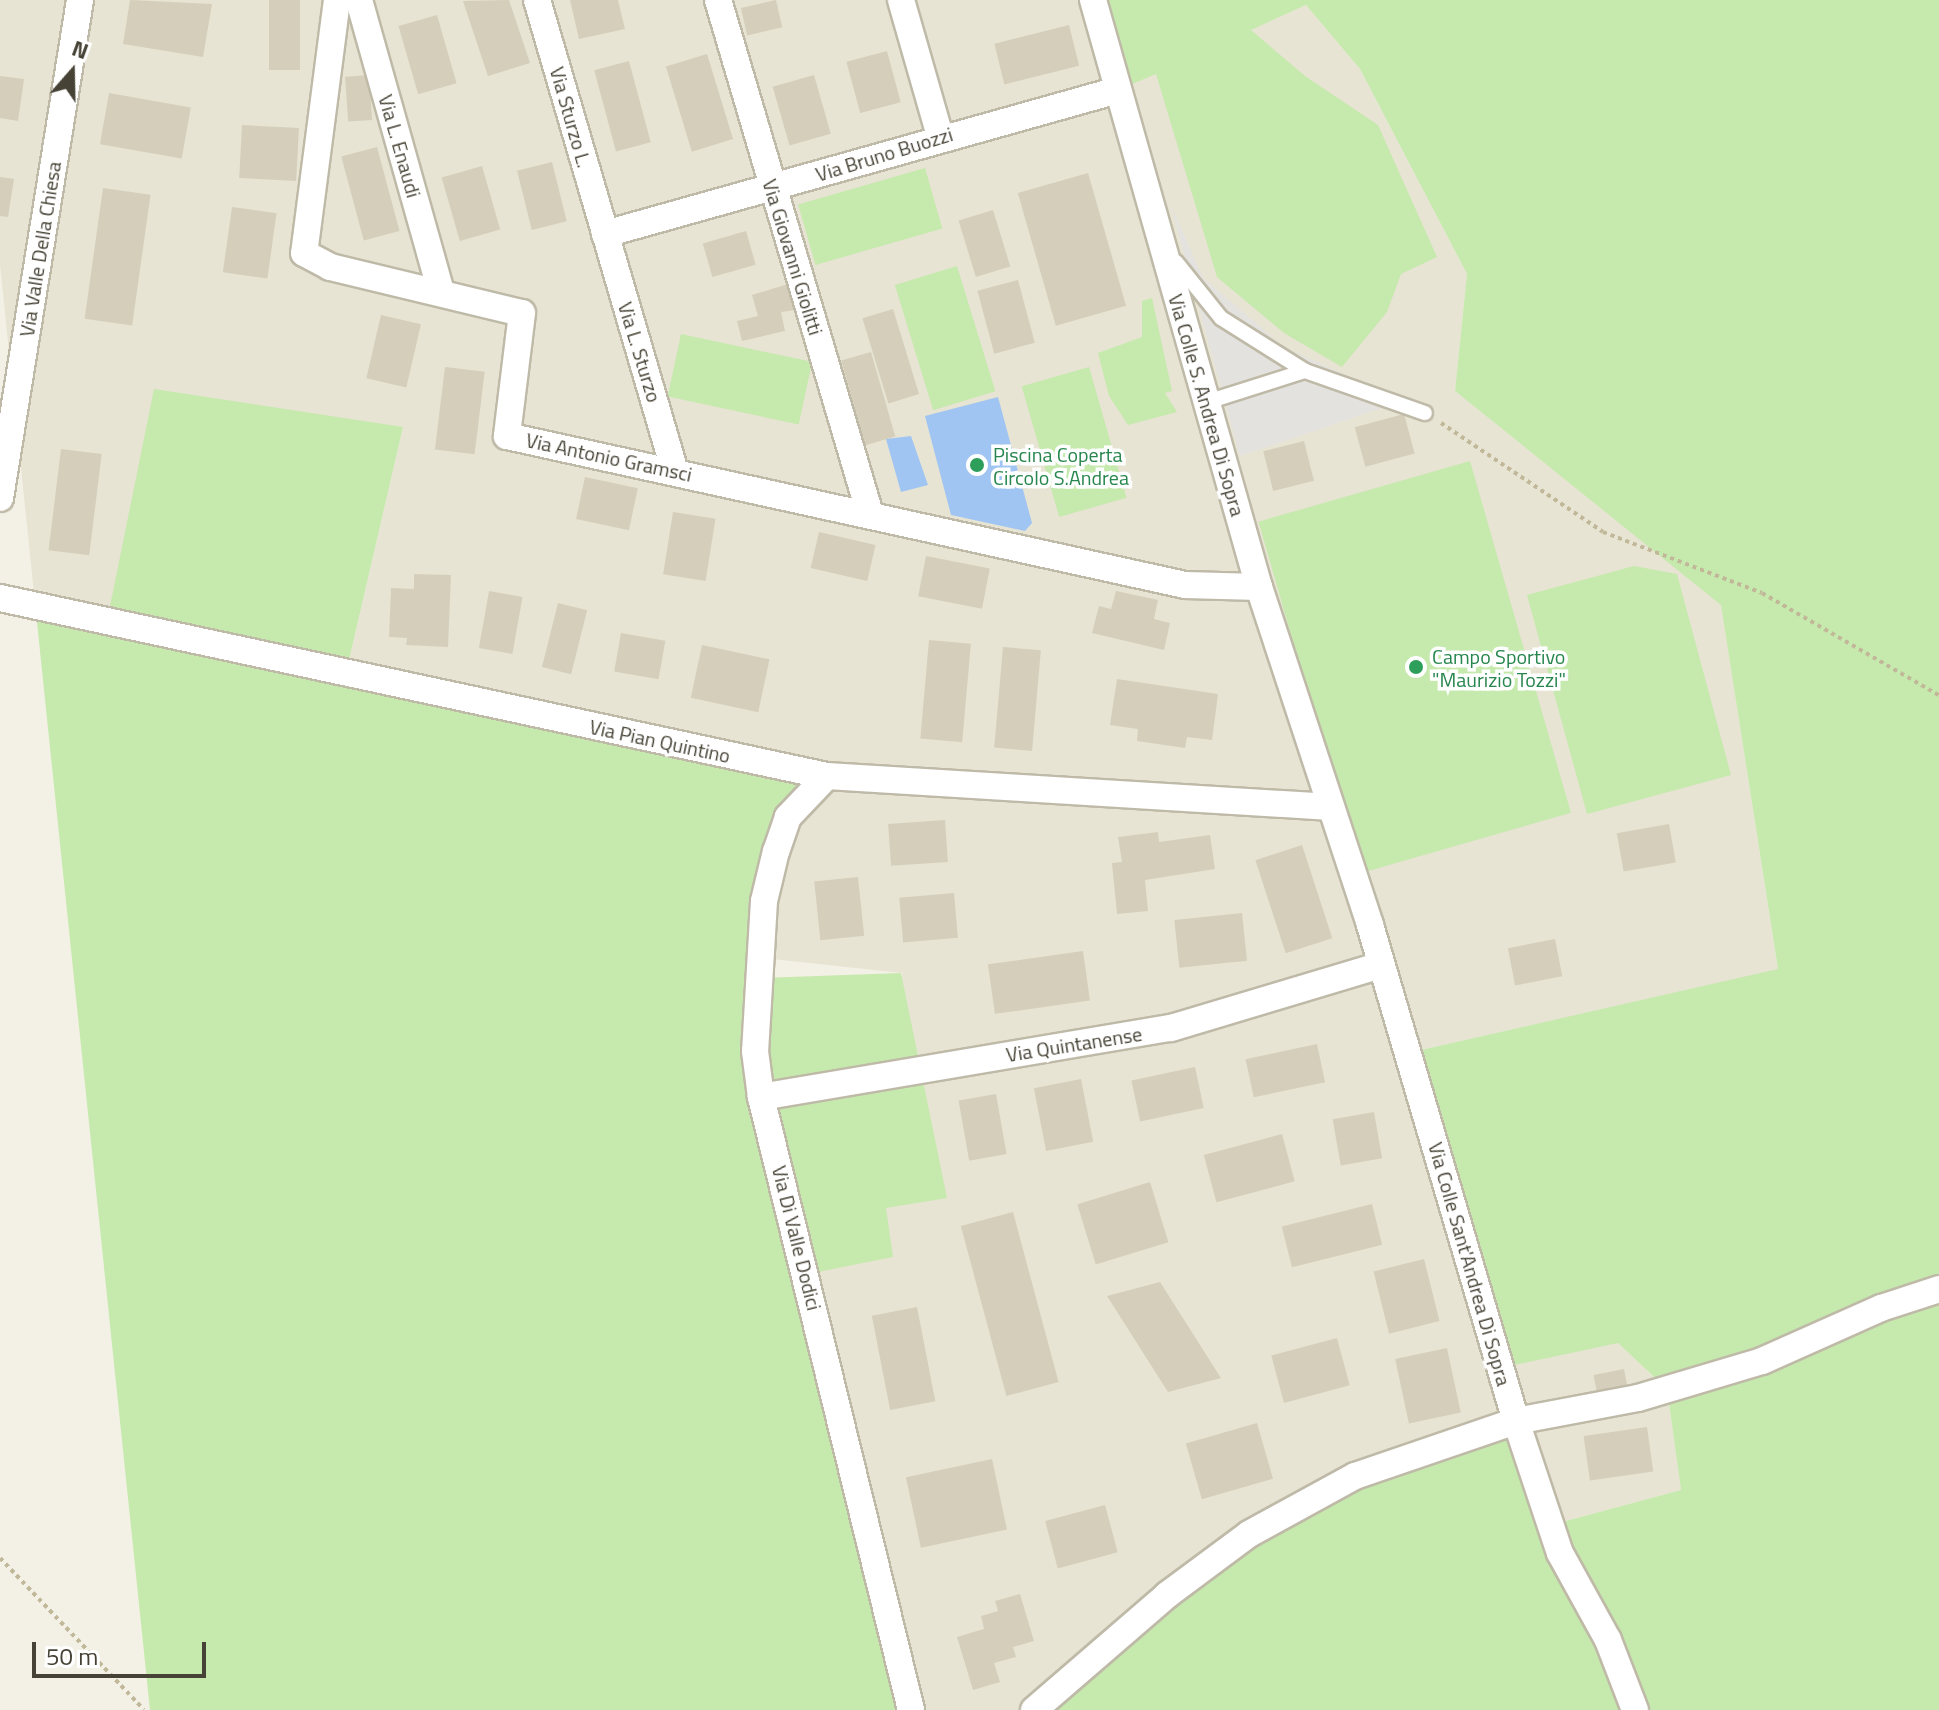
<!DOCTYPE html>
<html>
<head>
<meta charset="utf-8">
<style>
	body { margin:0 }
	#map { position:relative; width:1939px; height:1710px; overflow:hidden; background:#f3f1e6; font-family:"Titillium Web",sans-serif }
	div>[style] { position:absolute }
	.residential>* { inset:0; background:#e7e4d3 }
	.green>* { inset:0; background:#c6e9ad; transform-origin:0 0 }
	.parking>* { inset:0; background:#e4e2de }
	.water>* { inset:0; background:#a0c5f2 }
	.building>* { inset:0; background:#d5cebb; transform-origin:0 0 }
	.path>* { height:4px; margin-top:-2px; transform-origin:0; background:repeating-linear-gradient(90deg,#c1b899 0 4px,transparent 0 8px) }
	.roads { filter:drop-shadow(2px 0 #bfbaa8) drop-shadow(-2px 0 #bfbaa8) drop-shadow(0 2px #bfbaa8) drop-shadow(0 -2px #bfbaa8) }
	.service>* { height:14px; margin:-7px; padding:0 7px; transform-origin:7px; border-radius:7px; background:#fff }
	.minor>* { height:26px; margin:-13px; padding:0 13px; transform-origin:13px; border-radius:13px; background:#fff }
	.dots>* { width:22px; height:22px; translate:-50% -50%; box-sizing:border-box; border:4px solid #fff; border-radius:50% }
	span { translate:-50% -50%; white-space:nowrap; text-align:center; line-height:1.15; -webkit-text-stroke:7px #fff; paint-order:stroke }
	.street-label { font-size:20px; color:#464235 }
	.leisure-label { font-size:20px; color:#27864d }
	.left { translate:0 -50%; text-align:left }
	.north { position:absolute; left:32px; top:32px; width:80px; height:80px; -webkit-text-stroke:6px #fff; paint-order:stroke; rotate:20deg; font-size:22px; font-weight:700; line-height:32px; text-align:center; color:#464235 }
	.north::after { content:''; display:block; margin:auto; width:28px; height:36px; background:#464235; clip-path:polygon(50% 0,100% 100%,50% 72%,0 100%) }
	.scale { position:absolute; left:32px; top:1642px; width:174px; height:36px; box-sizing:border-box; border:4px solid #464235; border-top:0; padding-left:10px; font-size:24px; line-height:28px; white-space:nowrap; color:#464235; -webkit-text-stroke:6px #fff; paint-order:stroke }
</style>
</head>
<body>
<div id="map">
	<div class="residential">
		<i style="clip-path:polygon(0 0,1093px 0,1118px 90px,1306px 5px,1360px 69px,1467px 274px,1455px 391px,1721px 604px,1778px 970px,1408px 1053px,1618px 1343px,1667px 1389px,1681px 1490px,1551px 1525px,1034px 1710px,911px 1710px,807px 1274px,886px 1208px,902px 973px,763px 958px,748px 903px,346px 673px,403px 427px,107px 622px,35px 603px,0 265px)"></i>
	</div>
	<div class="green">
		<i style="clip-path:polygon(1093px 0,1939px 0,1939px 1710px,1034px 1710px,1249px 1534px,1516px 1421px,1551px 1525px,1681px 1490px,1667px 1389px,1618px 1343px,1500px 1368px,1408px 1053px,1778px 969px,1721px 605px,1455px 391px,1467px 274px,1360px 69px,1306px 5px,1251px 30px,1305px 76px,1378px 125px,1437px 257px,1401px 274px,1387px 312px,1342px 367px,1284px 333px,1217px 277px,1156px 74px,1118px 90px)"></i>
		<i style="left:925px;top:168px;width:63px;height:132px;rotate:74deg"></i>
		<i style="left:957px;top:266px;width:131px;height:65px;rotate:73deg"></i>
		<i style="clip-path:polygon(1152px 298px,1172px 391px,1165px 393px,1177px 412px,1128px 425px,1109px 396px,1098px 353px,1142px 337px,1142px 301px)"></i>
		<i style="left:681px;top:334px;width:134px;height:64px;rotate:12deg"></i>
		<i style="left:1089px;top:367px;width:136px;height:70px;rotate:74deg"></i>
		<i style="clip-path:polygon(154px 389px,403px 427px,346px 673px,827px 776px,748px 904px,761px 978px,901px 973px,947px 1198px,886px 1208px,893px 1257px,808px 1274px,911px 1710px,150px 1710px,35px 603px,107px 621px)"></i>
		<i style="left:1470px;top:461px;width:366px;height:220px;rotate:74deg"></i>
		<i style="clip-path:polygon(1634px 566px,1677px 574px,1731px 775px,1587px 814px,1527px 595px)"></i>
	</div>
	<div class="parking">
		<i style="clip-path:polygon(1170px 203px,1203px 278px,1284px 347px,1403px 401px,1240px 456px)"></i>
	</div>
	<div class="water">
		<i style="clip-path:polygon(998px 397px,1032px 523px,1025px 531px,951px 515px,925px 416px)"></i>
		<i style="clip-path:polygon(911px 436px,928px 485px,901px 492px,886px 439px)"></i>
	</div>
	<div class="building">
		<i style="clip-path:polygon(130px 0,212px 4px,203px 57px,123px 44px)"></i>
		<i style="left:269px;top:0;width:31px;height:70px"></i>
		<i style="clip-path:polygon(509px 0,530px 63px,488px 76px,463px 1px)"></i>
		<i style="clip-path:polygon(570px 0,618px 0,625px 29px,579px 39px)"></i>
		<i style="left:776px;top:0;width:28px;height:36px;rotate:77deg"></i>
		<i style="left:437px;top:15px;width:71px;height:40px;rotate:74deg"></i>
		<i style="left:1069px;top:25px;width:42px;height:77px;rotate:76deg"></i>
		<i style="left:887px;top:51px;width:53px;height:42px;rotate:75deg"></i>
		<i style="left:707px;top:54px;width:89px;height:43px;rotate:73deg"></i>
		<i style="left:629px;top:61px;width:84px;height:36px;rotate:75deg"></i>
		<i style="left:369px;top:75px;width:45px;height:24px;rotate:86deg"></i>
		<i style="left:814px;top:75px;width:61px;height:43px;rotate:74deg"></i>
		<i style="clip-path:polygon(0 76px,24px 79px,18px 121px,0 118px)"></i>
		<i style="left:109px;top:93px;width:83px;height:52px;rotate:10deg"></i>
		<i style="left:242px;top:125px;width:57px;height:53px;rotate:3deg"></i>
		<i style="left:377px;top:147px;width:87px;height:37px;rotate:75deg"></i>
		<i style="left:552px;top:162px;width:61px;height:36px;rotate:76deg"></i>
		<i style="left:482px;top:166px;width:66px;height:42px;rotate:74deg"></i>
		<i style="left:1088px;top:173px;width:138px;height:73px;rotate:74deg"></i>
		<i style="clip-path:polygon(0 177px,14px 179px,8px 217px,0 216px)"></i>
		<i style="left:103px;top:188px;width:48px;height:132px;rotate:8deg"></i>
		<i style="left:232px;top:207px;width:45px;height:66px;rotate:8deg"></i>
		<i style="left:993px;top:210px;width:59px;height:36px;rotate:73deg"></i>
		<i style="left:746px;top:231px;width:35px;height:45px;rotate:74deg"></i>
		<i style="left:1018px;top:280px;width:65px;height:42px;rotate:75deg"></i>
		<i style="clip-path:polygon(788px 284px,795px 310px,781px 312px,785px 331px,742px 341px,737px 321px,758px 316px,752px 295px)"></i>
		<i style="left:893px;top:309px;width:89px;height:32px;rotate:73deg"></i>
		<i style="left:381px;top:315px;width:41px;height:65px;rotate:13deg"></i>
		<i style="left:871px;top:352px;width:88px;height:31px;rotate:74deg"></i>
		<i style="left:445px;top:367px;width:40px;height:83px;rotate:7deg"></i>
		<i style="left:1404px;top:414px;width:41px;height:51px;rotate:75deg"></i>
		<i style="left:1304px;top:441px;width:41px;height:42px;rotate:76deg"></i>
		<i style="left:61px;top:449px;width:41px;height:102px;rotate:7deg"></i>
		<i style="left:585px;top:477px;width:54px;height:43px;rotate:12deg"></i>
		<i style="left:673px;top:512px;width:43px;height:63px;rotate:9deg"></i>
		<i style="left:819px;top:532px;width:58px;height:37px;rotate:13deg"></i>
		<i style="left:926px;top:556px;width:65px;height:41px;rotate:11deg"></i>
		<i style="clip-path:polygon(414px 574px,451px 575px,448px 647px,406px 645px,407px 638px,389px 637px,391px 588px,414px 589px)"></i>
		<i style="left:489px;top:591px;width:34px;height:58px;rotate:10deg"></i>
		<i style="clip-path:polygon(1116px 591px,1158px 600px,1154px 619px,1170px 623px,1164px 650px,1092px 633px,1099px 606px,1111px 609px)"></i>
		<i style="left:558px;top:603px;width:30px;height:66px;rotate:14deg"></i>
		<i style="left:621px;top:633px;width:45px;height:39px;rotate:10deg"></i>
		<i style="left:929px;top:640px;width:42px;height:99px;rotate:5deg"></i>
		<i style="left:702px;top:645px;width:69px;height:54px;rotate:12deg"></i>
		<i style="left:1003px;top:647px;width:38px;height:101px;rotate:5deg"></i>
		<i style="clip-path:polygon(1117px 679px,1218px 694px,1212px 740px,1187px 737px,1185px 748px,1137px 741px,1138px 729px,1110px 725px)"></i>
		<i style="left:945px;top:820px;width:42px;height:57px;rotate:86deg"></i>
		<i style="left:1669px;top:824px;width:39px;height:53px;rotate:80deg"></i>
		<i style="clip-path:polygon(1158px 832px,1159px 842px,1210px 835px,1215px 869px,1145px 880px,1148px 911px,1117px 914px,1112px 863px,1122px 862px,1118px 837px)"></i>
		<i style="left:1302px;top:845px;width:98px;height:49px;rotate:72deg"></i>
		<i style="left:858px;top:877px;width:59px;height:44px;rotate:84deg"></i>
		<i style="left:954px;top:893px;width:45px;height:55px;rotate:85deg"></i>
		<i style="left:1242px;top:913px;width:48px;height:68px;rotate:84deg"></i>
		<i style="left:1555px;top:939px;width:38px;height:48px;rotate:79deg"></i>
		<i style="left:1083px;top:951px;width:50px;height:96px;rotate:82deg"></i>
		<i style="left:1317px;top:1044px;width:39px;height:73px;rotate:78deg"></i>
		<i style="left:1195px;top:1067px;width:42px;height:65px;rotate:78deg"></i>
		<i style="left:1081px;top:1079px;width:64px;height:48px;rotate:79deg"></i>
		<i style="left:996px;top:1094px;width:61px;height:38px;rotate:80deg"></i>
		<i style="left:1374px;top:1112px;width:47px;height:42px;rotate:80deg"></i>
		<i style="left:1282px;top:1134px;width:49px;height:81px;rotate:75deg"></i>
		<i style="left:1150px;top:1182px;width:63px;height:76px;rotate:73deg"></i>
		<i style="left:1372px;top:1204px;width:42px;height:93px;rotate:76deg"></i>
		<i style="left:1013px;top:1212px;width:176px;height:54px;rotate:75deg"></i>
		<i style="left:1424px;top:1259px;width:64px;height:52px;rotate:76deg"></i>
		<i style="clip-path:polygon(1160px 1282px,1221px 1378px,1168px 1392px,1107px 1296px)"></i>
		<i style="left:917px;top:1307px;width:96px;height:46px;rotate:79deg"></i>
		<i style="left:1337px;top:1338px;width:49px;height:68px;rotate:75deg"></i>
		<i style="left:1447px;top:1348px;width:66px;height:53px;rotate:78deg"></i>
		<i style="left:1624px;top:1369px;width:25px;height:31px;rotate:79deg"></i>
		<i style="left:1257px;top:1423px;width:58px;height:74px;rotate:74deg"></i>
		<i style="left:1647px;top:1427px;width:45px;height:64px;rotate:82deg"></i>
		<i style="left:992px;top:1459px;width:72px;height:88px;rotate:78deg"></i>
		<i style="left:1105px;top:1505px;width:49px;height:62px;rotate:75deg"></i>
		<i style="clip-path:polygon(1020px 1594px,1034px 1641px,1013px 1647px,1016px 1657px,994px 1663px,1000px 1682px,973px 1690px,957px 1637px,984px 1629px,981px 1616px,998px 1611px,995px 1601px)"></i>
	</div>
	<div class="path">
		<i style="left:1441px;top:423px;width:195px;rotate:33.9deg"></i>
		<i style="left:1603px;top:532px;width:170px;rotate:21deg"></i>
		<i style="left:1762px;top:593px;width:204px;rotate:30deg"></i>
		<i style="left:0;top:1558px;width:209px;rotate:46.5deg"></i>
	</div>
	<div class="roads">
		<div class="service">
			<i style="left:1176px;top:262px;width:72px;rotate:51.2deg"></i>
			<i style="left:1221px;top:318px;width:99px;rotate:32.2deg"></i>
			<i style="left:1207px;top:402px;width:103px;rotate:-17.6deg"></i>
			<i style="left:1305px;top:371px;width:127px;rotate:19.3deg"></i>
		</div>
		<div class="minor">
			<i style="left:337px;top:0;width:255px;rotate:97.4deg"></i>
			<i style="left:304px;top:253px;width:30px;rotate:28deg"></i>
			<i style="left:330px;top:267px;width:197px;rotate:13.5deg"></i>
			<i style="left:522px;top:313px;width:124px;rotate:97deg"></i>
			<i style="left:507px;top:436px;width:694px;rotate:12.39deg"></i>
			<i style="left:1185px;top:585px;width:74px;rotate:1.5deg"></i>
			<i style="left:359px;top:0;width:303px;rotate:74.3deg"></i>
			<i style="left:537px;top:0;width:491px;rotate:73.7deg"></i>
			<i style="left:718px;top:0;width:536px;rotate:73.53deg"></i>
			<i style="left:901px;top:0;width:141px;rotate:74deg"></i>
			<i style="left:1093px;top:0;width:610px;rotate:74.21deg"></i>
			<i style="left:1259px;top:587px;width:356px;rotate:71.8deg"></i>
			<i style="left:1370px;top:925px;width:517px;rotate:73.6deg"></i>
			<i style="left:1516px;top:1421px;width:139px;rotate:71.6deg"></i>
			<i style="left:1560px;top:1553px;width:99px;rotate:61.1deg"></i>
			<i style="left:1608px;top:1640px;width:75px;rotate:68.9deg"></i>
			<i style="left:605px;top:234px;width:533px;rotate:-15.68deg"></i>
			<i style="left:0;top:498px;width:504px;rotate:-80.87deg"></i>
			<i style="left:0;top:598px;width:846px;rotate:12.15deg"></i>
			<i style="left:827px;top:776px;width:505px;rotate:3.52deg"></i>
			<i style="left:827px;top:776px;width:57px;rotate:133.6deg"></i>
			<i style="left:788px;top:817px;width:36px;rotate:109deg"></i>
			<i style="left:776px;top:851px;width:51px;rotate:103.5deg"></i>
			<i style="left:764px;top:901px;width:150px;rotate:93.4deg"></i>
			<i style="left:755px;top:1051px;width:46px;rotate:82.6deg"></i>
			<i style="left:761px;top:1097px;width:631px;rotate:76.25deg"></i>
			<i style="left:761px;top:1097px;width:416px;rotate:-9.6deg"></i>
			<i style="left:1171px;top:1028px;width:219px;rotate:-16.7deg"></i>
			<i style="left:1034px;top:1710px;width:176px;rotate:-40.8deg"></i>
			<i style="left:1167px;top:1595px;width:102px;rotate:-36.6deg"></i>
			<i style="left:1249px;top:1534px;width:121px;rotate:-28.7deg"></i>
			<i style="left:1355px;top:1476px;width:170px;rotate:-18.9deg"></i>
			<i style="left:1516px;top:1421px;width:124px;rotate:-10.7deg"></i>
			<i style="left:1638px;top:1398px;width:129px;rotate:-16.6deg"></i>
			<i style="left:1762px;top:1361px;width:130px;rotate:-24deg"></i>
			<i style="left:1881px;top:1308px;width:61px;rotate:-18.1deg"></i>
		</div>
	</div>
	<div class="dots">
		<i style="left:977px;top:465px;background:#2e9e5b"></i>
		<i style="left:1416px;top:667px;background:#2e9e5b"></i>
	</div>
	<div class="street-label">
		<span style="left:571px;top:117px;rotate:74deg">Via Sturzo L.</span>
		<span style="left:400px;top:146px;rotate:74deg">Via L. Enaudi</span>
		<span style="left:884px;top:154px;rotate:-17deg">Via Bruno Buozzi</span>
		<span style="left:40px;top:249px;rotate:-81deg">Via Valle Della Chiesa</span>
		<span style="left:793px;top:257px;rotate:73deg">Via Giovanni Giolitti</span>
		<span style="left:640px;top:352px;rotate:73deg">Via L. Sturzo</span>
		<span style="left:1207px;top:405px;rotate:74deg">Via Colle S. Andrea Di Sopra</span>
		<span style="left:609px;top:457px;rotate:12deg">Via Antonio Gramsci</span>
		<span style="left:660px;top:741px;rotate:12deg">Via Pian Quintino</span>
		<span style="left:1074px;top:1044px;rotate:-9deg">Via Quintanense</span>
		<span style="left:797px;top:1238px;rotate:76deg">Via Di Valle Dodici</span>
		<span style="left:1470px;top:1264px;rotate:74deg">Via Colle Sant'Andrea Di Sopra</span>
	</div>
	<div class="leisure-label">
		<span class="left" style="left:993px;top:466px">Piscina Coperta<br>Circolo S.Andrea</span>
		<span class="left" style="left:1432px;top:668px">Campo Sportivo<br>"Maurizio Tozzi"</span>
	</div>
	<div class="north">N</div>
	<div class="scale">50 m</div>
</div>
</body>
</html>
